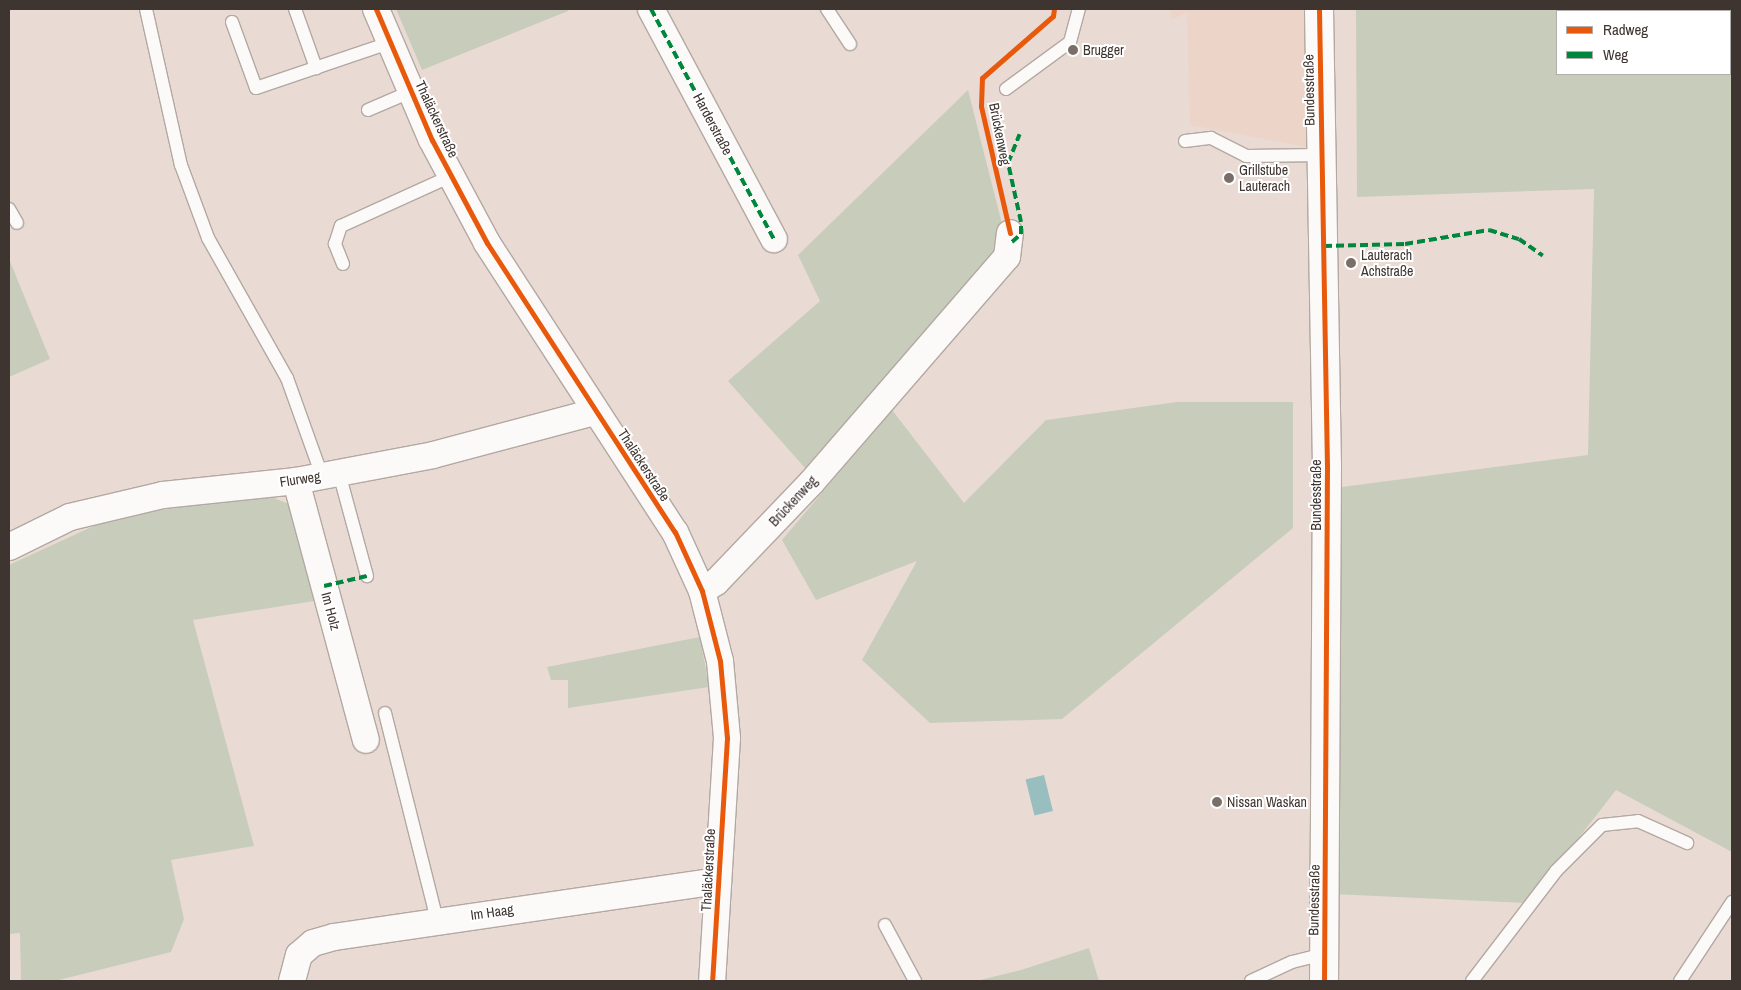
<!DOCTYPE html>
<html>
<head>
<meta charset="utf-8">
<style>
	body { margin:0 }
	#map { position:relative; width:1741px; height:990px; overflow:hidden; background:#e9dbd4; font-family:"Archivo Narrow",sans-serif }
	div>[style] { position:absolute }
	.built>* { inset:0; background:#ecd4c8 }
	.green>* { inset:0; background:#c8ccba }
	.water>* { inset:0; background:#98bec0; transform-origin:0 0 }
	.roads { filter:drop-shadow(1px 0 #b3a8a2) drop-shadow(-1px 0 #b3a8a2) drop-shadow(0 1px #b3a8a2) drop-shadow(0 -1px #b3a8a2) }
	.lane>* { height:12px; margin:-6px; padding:0 6px; transform-origin:6px; border-radius:6px; background:#fcfaf9 }
	.street>* { height:26px; margin:-13px; padding:0 13px; transform-origin:13px; border-radius:13px; background:#fcfaf9 }
	.primary>* { height:28px; margin:-14px; padding:0 14px; transform-origin:14px; border-radius:14px; background:#fcfaf9 }
	.quiet>* { height:4px; margin-top:-2px; transform-origin:0; background:repeating-linear-gradient(90deg,#00873e 0 8px,transparent 0 12px) }
	.cycleway>* { height:5px; margin:-2.5px; padding:0 2.5px; transform-origin:2.5px; border-radius:2.5px; background:#e8590c }
	.dots>* { width:14px; height:14px; translate:-50% -50%; box-sizing:border-box; border:2px solid #fff; border-radius:50% }
	span { translate:-50% -50%; white-space:nowrap; text-align:center; line-height:1.15; -webkit-text-stroke:4px #fff; paint-order:stroke }
	.poi-label { font-size:14px; color:#3e3430 }
	.left { translate:0 -50%; text-align:left }
	.street-label { font-size:14px; color:#3e3430 }
	.frame { position:absolute; inset:0; border:10px solid #3e3430; pointer-events:none }
	.legend { position:absolute; left:1556px; top:10px; width:175px; height:65px; box-sizing:border-box; background:#fff; border:1px solid #b2aeac; margin:0; padding:6px 9px; list-style:none; font-size:15px; color:#3e3430 }
	.legend li { display:flex; align-items:center; gap:10px; height:25px }
	.legend b { width:25px; border:1px solid #b2aeac }
</style>
</head>
<body>
<div id="map">
	<div class="built">
		<i style="clip-path:polygon(1170px 9px,1312px 9px,1313px 148px,1190px 125px,1187px 12px,1172px 20px)"></i>
	</div>
	<div class="green">
		<i style="clip-path:polygon(396px 9px,567px 9px,568px 11px,422px 70px)"></i>
		<i style="clip-path:polygon(evenodd,1356px 9px,1732px 9px,1732px 852px,1616px 790px,1528px 903px,1333px 894px,1334px 488px,1588px 455px,1594px 189px,1357px 197px,1356px 9px,1557px 11px,1730px 11px,1730px 74px,1557px 74px,1557px 11px)"></i>
		<i style="clip-path:polygon(968px 90px,1001px 220px,1002px 234px,993px 254px,805px 468px,728px 381px,820px 301px,798px 255px)"></i>
		<i style="clip-path:polygon(9px 259px,50px 359px,9px 377px)"></i>
		<i style="clip-path:polygon(1177px 402px,1293px 402px,1293px 528px,1062px 719px,930px 723px,862px 660px,917px 561px,816px 600px,782px 540px,892px 410px,964px 503px,1046px 420px)"></i>
		<i style="clip-path:polygon(264px 494px,294px 506px,320px 600px,193px 620px,254px 846px,171px 860px,184px 919px,171px 952px,55px 981px,21px 981px,20px 933px,9px 934px,9px 565px,111px 518px)"></i>
		<i style="clip-path:polygon(700px 637px,709px 687px,568px 708px,568px 680px,551px 680px,547px 667px)"></i>
		<i style="clip-path:polygon(1089px 948px,1099px 981px,976px 981px,1021px 970px)"></i>
	</div>
	<div class="water">
		<i style="left:1044px;top:775px;width:37px;height:19px;rotate:76deg"></i>
	</div>
	<div class="roads">
		<div class="lane">
			<i style="left:146px;top:9px;width:160px;rotate:77.4deg"></i>
			<i style="left:181px;top:165px;width:78px;rotate:69.7deg"></i>
			<i style="left:208px;top:238px;width:161px;rotate:60.6deg"></i>
			<i style="left:287px;top:378px;width:104px;rotate:70.3deg"></i>
			<i style="left:295px;top:9px;width:63px;rotate:70.4deg"></i>
			<i style="left:827px;top:9px;width:42px;rotate:56.7deg"></i>
			<i style="left:232px;top:22px;width:70px;rotate:70deg"></i>
			<i style="left:256px;top:88px;width:140px;rotate:-18.7deg"></i>
			<i style="left:1006px;top:89px;width:79px;rotate:-36.3deg"></i>
			<i style="left:1070px;top:42px;width:34px;rotate:-75deg"></i>
			<i style="left:368px;top:110px;width:46px;rotate:-23.2deg"></i>
			<i style="left:1185px;top:141px;width:26px;rotate:-7deg"></i>
			<i style="left:1211px;top:138px;width:39px;rotate:27deg"></i>
			<i style="left:1246px;top:156px;width:76px;rotate:-0.8deg"></i>
			<i style="left:9px;top:209px;width:16px;rotate:60deg"></i>
			<i style="left:343px;top:264px;width:22px;rotate:-112deg"></i>
			<i style="left:335px;top:244px;width:19px;rotate:-72deg"></i>
			<i style="left:341px;top:226px;width:121px;rotate:-24.4deg"></i>
			<i style="left:339px;top:473px;width:107px;rotate:74.8deg"></i>
			<i style="left:385px;top:713px;width:213px;rotate:75.9deg"></i>
			<i style="left:885px;top:925px;width:64px;rotate:61.8deg"></i>
			<i style="left:1251px;top:981px;width:45px;rotate:-24.9deg"></i>
			<i style="left:1292px;top:962px;width:33px;rotate:-14deg"></i>
			<i style="left:1472px;top:981px;width:138px;rotate:-52.6deg"></i>
			<i style="left:1556px;top:871px;width:65px;rotate:-45deg"></i>
			<i style="left:1602px;top:825px;width:36px;rotate:-6deg"></i>
			<i style="left:1638px;top:821px;width:54px;rotate:24.2deg"></i>
			<i style="left:1680px;top:981px;width:95px;rotate:-56.6deg"></i>
		</div>
		<div class="street">
			<i style="left:376px;top:9px;width:142px;rotate:66.9deg"></i>
			<i style="left:432px;top:140px;width:117px;rotate:61.9deg"></i>
			<i style="left:487px;top:243px;width:345px;rotate:57deg"></i>
			<i style="left:675px;top:532px;width:65px;rotate:65.4deg"></i>
			<i style="left:702px;top:591px;width:72px;rotate:75.6deg"></i>
			<i style="left:720px;top:661px;width:77px;rotate:84.8deg"></i>
			<i style="left:727px;top:738px;width:243px;rotate:93.5deg"></i>
			<i style="left:651px;top:9px;width:261px;rotate:61.9deg"></i>
			<i style="left:296px;top:481px;width:268px;rotate:74.9deg"></i>
			<i style="left:9px;top:547px;width:68px;rotate:-26.2deg"></i>
			<i style="left:70px;top:517px;width:96px;rotate:-13.3deg"></i>
			<i style="left:163px;top:495px;width:134px;rotate:-6deg"></i>
			<i style="left:296px;top:481px;width:139px;rotate:-10.7deg"></i>
			<i style="left:433px;top:455px;width:168px;rotate:-14.9deg"></i>
			<i style="left:702px;top:591px;width:17px;rotate:-33deg"></i>
			<i style="left:716px;top:582px;width:137px;rotate:-46.2deg"></i>
			<i style="left:811px;top:483px;width:299px;rotate:-49.1deg"></i>
			<i style="left:1007px;top:257px;width:24px;rotate:-83deg"></i>
			<i style="left:292px;top:981px;width:27px;rotate:-75deg"></i>
			<i style="left:299px;top:955px;width:18px;rotate:-41deg"></i>
			<i style="left:313px;top:943px;width:22px;rotate:-16deg"></i>
			<i style="left:334px;top:937px;width:388px;rotate:-8.3deg"></i>
		</div>
		<div class="primary">
			<i style="left:1319px;top:9px;width:456px;rotate:89deg"></i>
			<i style="left:1327px;top:465px;width:516px;rotate:90.33deg"></i>
		</div>
	</div>
	<div class="quiet">
		<i style="left:651px;top:9px;width:261px;rotate:61.9deg"></i>
		<i style="left:1012px;top:242px;width:12px;rotate:-42deg"></i>
		<i style="left:1021px;top:234px;width:12px;rotate:-90deg"></i>
		<i style="left:1021px;top:222px;width:60px;rotate:-102.4deg"></i>
		<i style="left:1008px;top:163px;width:31px;rotate:-68deg"></i>
		<i style="left:1324px;top:246px;width:81px;rotate:-1.4deg"></i>
		<i style="left:1405px;top:244px;width:85px;rotate:-9.5deg"></i>
		<i style="left:1489px;top:230px;width:31px;rotate:17deg"></i>
		<i style="left:1519px;top:239px;width:29px;rotate:35deg"></i>
		<i style="left:324px;top:586px;width:44px;rotate:-13.1deg"></i>
	</div>
	<div class="cycleway">
		<i style="left:376px;top:9px;width:142px;rotate:66.9deg"></i>
		<i style="left:432px;top:140px;width:117px;rotate:61.9deg"></i>
		<i style="left:487px;top:243px;width:345px;rotate:57deg"></i>
		<i style="left:675px;top:532px;width:65px;rotate:65.4deg"></i>
		<i style="left:702px;top:591px;width:72px;rotate:75.6deg"></i>
		<i style="left:720px;top:661px;width:77px;rotate:84.8deg"></i>
		<i style="left:727px;top:738px;width:243px;rotate:93.5deg"></i>
		<i style="left:1319px;top:9px;width:456px;rotate:89deg"></i>
		<i style="left:1327px;top:465px;width:516px;rotate:90.33deg"></i>
		<i style="left:1010px;top:233px;width:130px;rotate:-102.9deg"></i>
		<i style="left:981px;top:106px;width:28px;rotate:-88deg"></i>
		<i style="left:982px;top:78px;width:94px;rotate:-41.1deg"></i>
		<i style="left:1053px;top:16px;width:7px;rotate:-82deg"></i>
	</div>
	<div class="dots">
		<i style="left:1073px;top:50px;background:#7a6e69"></i>
		<i style="left:1229px;top:178px;background:#7a6e69"></i>
		<i style="left:1351px;top:263px;background:#7a6e69"></i>
		<i style="left:1217px;top:802px;background:#7a6e69"></i>
	</div>
	<div class="poi-label">
		<span class="left" style="left:1083px;top:50px">Brugger</span>
		<span class="left" style="left:1239px;top:178px">Grillstube<br>Lauterach</span>
		<span class="left" style="left:1361px;top:263px">Lauterach<br>Achstraße</span>
		<span class="left" style="left:1227px;top:802px">Nissan Waskan</span>
	</div>
	<div class="street-label">
		<span style="left:1309px;top:90px;rotate:-91deg">Bundesstraße</span>
		<span style="left:437px;top:119px;rotate:65deg">Thaläckerstraße</span>
		<span style="left:713px;top:124px;rotate:62deg">Harderstraße</span>
		<span style="left:1000px;top:134px;rotate:79deg">Brückenweg</span>
		<span style="left:644px;top:465px;rotate:57deg">Thaläckerstraße</span>
		<span style="left:300px;top:479px;rotate:-9deg">Flurweg</span>
		<span style="left:1316px;top:495px;rotate:-90deg">Bundesstraße</span>
		<span style="left:793px;top:501px;rotate:-47deg">Brückenweg</span>
		<span style="left:331px;top:611px;rotate:75deg">Im Holz</span>
		<span style="left:708px;top:870px;rotate:-87deg">Thaläckerstraße</span>
		<span style="left:1314px;top:900px;rotate:-89deg">Bundesstraße</span>
		<span style="left:492px;top:912px;rotate:-8deg">Im Haag</span>
	</div>
	<div class="frame"></div>
	<ul class="legend">
	<li><b style="height:6px;background:#e8590c"></b>Radweg</li>
	<li><b style="height:6px;background:#00873e"></b>Weg</li>
	</ul>
</div>
</body>
</html>
